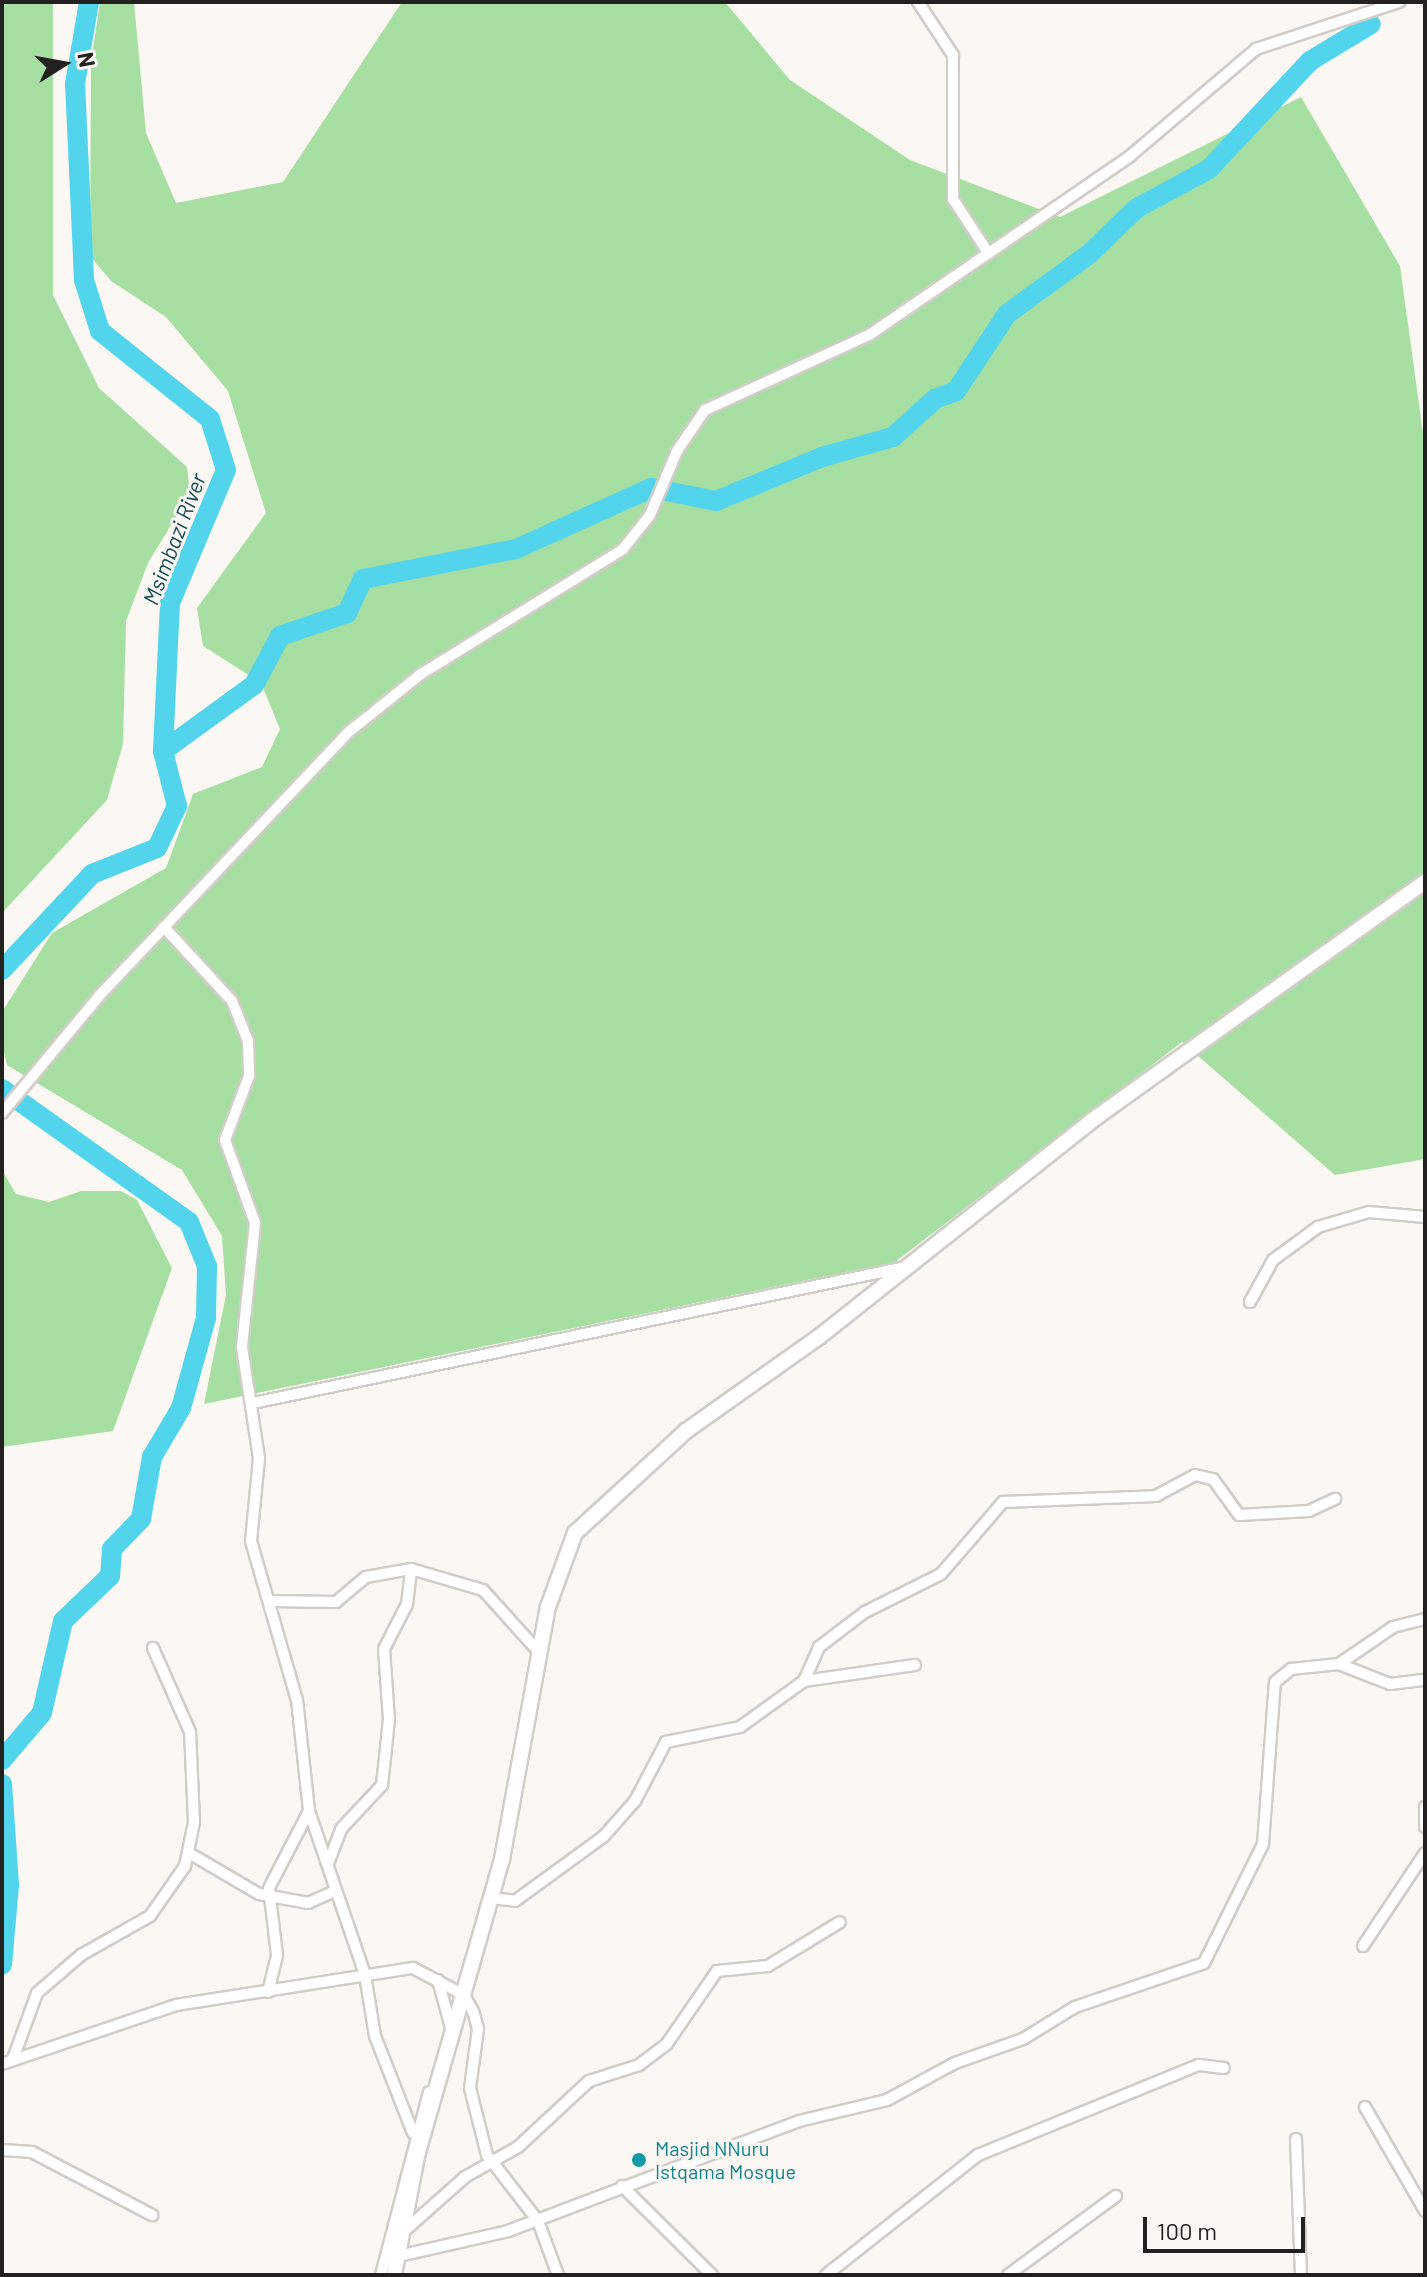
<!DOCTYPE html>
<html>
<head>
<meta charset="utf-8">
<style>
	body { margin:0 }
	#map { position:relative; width:1427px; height:2277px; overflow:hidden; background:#fbf8f3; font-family:Barlow,sans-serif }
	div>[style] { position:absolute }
	.green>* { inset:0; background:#a7dea1 }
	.river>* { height:20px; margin:-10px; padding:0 10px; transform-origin:10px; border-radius:10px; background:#52d4ed }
	.roads { filter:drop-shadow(2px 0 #d0cdc8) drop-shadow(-2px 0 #d0cdc8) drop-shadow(0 2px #d0cdc8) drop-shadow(0 -2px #d0cdc8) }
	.street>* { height:10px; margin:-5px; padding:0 5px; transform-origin:5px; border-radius:5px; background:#fff }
	.secondary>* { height:14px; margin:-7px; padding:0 7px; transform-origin:7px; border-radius:7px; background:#fff }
	.dots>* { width:22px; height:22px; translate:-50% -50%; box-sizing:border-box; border:4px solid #fbf8f3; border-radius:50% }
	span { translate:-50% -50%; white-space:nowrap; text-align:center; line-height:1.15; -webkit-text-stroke:6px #fbf8f3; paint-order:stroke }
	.culture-label { font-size:20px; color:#0d838f }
	.left { translate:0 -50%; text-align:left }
	.water-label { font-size:22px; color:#134c56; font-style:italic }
	.frame { position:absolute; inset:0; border:4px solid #22211f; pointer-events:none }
	.north { position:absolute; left:24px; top:24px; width:80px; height:80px; -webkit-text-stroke:6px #fbf8f3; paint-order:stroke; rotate:79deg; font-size:22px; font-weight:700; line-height:32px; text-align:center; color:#22211f }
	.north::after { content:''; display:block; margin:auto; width:28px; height:36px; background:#22211f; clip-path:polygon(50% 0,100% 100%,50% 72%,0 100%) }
	.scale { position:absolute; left:1143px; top:2217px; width:162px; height:36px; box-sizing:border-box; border:4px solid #22211f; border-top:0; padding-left:10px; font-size:24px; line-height:28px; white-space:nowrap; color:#22211f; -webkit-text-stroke:6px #fbf8f3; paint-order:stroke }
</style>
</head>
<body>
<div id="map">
	<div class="green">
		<i style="clip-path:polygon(2px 2px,53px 2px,53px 295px,99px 388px,187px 467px,190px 494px,148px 563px,126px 621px,123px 744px,107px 800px,2px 913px)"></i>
		<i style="clip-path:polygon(100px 2px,134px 2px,146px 133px,176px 203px,283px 182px,402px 2px,725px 2px,790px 80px,910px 160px,1060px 217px,1301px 97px,1400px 266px,1425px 448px,1425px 1159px,1335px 1175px,1182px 1042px,895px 1262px,204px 1404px,226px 1295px,222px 1236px,182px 1170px,7px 1065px,2px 1043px,2px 1012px,52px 933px,166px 868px,193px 794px,262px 767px,280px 729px,261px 683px,203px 646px,197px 608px,266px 513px,228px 391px,166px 317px,111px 281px,90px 256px,91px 62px)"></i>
		<i style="clip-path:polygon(2px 1170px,16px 1194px,49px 1202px,81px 1191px,121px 1191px,137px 1200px,172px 1268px,113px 1431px,2px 1447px)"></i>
	</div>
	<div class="river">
		<i style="left:163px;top:751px;width:112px;rotate:-36deg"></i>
		<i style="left:254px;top:685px;width:55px;rotate:-62deg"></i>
		<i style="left:280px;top:636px;width:71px;rotate:-18.9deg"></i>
		<i style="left:347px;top:613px;width:38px;rotate:-65deg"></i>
		<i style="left:363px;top:579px;width:156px;rotate:-11.1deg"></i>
		<i style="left:516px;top:549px;width:148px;rotate:-24.3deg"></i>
		<i style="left:651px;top:488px;width:66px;rotate:11.3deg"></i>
		<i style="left:716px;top:501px;width:115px;rotate:-22.5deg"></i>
		<i style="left:822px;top:457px;width:74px;rotate:-15.7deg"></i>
		<i style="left:893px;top:437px;width:57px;rotate:-42.1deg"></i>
		<i style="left:935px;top:399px;width:22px;rotate:-21deg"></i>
		<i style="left:956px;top:391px;width:92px;rotate:-56.5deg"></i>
		<i style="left:1007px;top:314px;width:100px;rotate:-36.1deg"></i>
		<i style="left:1088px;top:255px;width:68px;rotate:-43.8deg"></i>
		<i style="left:1137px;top:208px;width:82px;rotate:-28.4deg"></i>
		<i style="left:1209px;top:169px;width:148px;rotate:-46.9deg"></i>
		<i style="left:1310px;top:61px;width:71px;rotate:-31.2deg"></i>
		<i style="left:2px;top:970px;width:132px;rotate:-46.8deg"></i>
		<i style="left:92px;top:874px;width:70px;rotate:-21.8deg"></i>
		<i style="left:157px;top:848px;width:47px;rotate:-64.5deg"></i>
		<i style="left:177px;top:806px;width:57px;rotate:-104.3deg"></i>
		<i style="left:163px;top:751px;width:148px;rotate:-87.3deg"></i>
		<i style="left:170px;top:603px;width:144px;rotate:-67.2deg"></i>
		<i style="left:226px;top:470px;width:53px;rotate:-107.4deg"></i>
		<i style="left:210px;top:419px;width:141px;rotate:-141.3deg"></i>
		<i style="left:100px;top:331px;width:53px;rotate:-107.4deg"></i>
		<i style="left:84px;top:280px;width:196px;rotate:-92.6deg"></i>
		<i style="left:75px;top:84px;width:83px;rotate:-80.3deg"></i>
		<i style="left:2px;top:1089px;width:229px;rotate:35.4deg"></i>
		<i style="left:189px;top:1222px;width:48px;rotate:67.8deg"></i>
		<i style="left:207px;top:1266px;width:52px;rotate:91.1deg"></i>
		<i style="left:206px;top:1318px;width:93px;rotate:105.5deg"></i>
		<i style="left:181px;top:1408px;width:57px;rotate:120.6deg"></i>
		<i style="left:152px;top:1457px;width:63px;rotate:100.1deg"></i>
		<i style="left:141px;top:1519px;width:42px;rotate:134deg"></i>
		<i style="left:112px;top:1549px;width:27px;rotate:94deg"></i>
		<i style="left:110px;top:1576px;width:65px;rotate:136.2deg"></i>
		<i style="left:63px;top:1621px;width:94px;rotate:102.9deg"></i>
		<i style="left:42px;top:1713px;width:62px;rotate:130.4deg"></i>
		<i style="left:2px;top:1784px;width:101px;rotate:86deg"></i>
		<i style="left:9px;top:1885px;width:80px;rotate:95deg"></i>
	</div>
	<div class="roads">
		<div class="street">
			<i style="left:918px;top:2px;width:64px;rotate:56.6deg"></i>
			<i style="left:953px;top:55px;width:144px;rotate:90deg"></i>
			<i style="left:953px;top:199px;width:62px;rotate:56.8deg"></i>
			<i style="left:164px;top:927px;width:100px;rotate:47.4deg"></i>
			<i style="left:232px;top:1001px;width:43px;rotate:68.2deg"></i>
			<i style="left:248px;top:1041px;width:35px;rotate:88deg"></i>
			<i style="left:249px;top:1076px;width:68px;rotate:110.6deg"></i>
			<i style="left:225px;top:1140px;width:88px;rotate:70.1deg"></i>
			<i style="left:255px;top:1223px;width:125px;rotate:96deg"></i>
			<i style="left:242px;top:1347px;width:112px;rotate:81.3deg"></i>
			<i style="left:259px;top:1458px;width:83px;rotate:95.5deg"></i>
			<i style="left:251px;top:1541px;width:166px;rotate:73.9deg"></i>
			<i style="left:297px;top:1700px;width:112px;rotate:83.8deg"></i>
			<i style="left:309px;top:1811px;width:173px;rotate:71.1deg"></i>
			<i style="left:365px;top:1975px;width:62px;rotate:80.7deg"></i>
			<i style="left:375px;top:2036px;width:104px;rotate:68.6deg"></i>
			<i style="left:2px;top:1113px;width:152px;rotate:-50.3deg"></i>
			<i style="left:99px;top:996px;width:365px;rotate:-46.6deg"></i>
			<i style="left:350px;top:731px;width:91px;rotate:-38.8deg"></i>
			<i style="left:421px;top:674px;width:238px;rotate:-31.7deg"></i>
			<i style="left:623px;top:549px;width:43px;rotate:-51.5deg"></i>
			<i style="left:650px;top:515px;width:69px;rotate:-67.1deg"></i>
			<i style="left:677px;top:451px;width:50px;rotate:-55.7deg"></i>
			<i style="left:705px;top:410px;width:180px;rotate:-24.6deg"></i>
			<i style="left:869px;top:335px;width:316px;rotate:-34.4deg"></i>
			<i style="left:1130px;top:156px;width:165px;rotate:-40.3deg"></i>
			<i style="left:1256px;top:49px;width:151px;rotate:-18.2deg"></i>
			<i style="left:1250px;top:1302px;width:48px;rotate:-61.3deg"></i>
			<i style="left:1273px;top:1260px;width:56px;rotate:-36.3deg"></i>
			<i style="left:1318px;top:1227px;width:53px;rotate:-16.4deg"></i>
			<i style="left:1369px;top:1212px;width:56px;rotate:5.1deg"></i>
			<i style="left:253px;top:1403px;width:662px;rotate:-11.77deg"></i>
			<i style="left:270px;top:1601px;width:66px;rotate:0.9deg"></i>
			<i style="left:336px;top:1602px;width:39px;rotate:-40deg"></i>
			<i style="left:366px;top:1577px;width:46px;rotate:-10.1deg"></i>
			<i style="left:411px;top:1569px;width:75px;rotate:16.3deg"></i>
			<i style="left:483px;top:1590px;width:82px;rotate:48deg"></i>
			<i style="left:1339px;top:1664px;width:55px;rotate:21.4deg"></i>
			<i style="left:1390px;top:1684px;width:35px;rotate:-7deg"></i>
			<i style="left:804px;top:1681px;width:37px;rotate:-66deg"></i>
			<i style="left:819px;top:1647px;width:58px;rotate:-37.3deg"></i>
			<i style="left:865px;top:1612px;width:85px;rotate:-26.6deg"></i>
			<i style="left:941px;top:1574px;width:95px;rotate:-49.3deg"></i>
			<i style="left:1003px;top:1502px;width:153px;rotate:-2.2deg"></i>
			<i style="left:1156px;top:1496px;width:44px;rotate:-28.3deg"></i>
			<i style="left:1195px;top:1475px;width:18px;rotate:13deg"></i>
			<i style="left:1213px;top:1479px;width:44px;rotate:54.2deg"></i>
			<i style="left:1239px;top:1515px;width:70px;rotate:-3.3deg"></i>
			<i style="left:1309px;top:1511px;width:29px;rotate:-25deg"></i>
			<i style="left:1425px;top:1807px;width:20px;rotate:90deg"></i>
			<i style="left:189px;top:1853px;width:81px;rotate:30.4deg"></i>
			<i style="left:259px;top:1894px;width:50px;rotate:10.4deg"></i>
			<i style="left:308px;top:1903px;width:30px;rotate:-24deg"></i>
			<i style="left:329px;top:1861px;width:34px;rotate:-69deg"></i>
			<i style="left:341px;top:1829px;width:60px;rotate:-47deg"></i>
			<i style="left:382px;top:1785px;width:66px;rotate:-83.9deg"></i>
			<i style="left:389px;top:1719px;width:70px;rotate:-94.1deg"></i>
			<i style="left:384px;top:1649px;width:51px;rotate:-62.9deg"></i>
			<i style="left:407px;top:1604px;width:35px;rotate:-83deg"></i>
			<i style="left:492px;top:1898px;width:23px;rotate:7deg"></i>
			<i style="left:515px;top:1901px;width:110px;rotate:-36.1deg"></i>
			<i style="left:604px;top:1836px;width:47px;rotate:-48.5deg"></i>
			<i style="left:635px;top:1801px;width:67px;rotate:-62.3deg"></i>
			<i style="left:666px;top:1742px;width:76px;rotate:-11.5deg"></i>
			<i style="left:740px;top:1727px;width:79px;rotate:-35.7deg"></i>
			<i style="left:804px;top:1681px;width:112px;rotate:-8.2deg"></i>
			<i style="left:1363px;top:1946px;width:112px;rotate:-56.3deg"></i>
			<i style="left:438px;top:1980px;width:50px;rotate:74.8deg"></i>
			<i style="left:268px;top:1992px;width:38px;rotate:-76deg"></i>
			<i style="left:277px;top:1955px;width:67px;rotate:-96.8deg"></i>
			<i style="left:269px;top:1888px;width:87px;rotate:-62.5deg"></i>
			<i style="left:13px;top:2059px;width:70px;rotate:-70deg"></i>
			<i style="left:37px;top:1993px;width:58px;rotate:-40.8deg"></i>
			<i style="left:81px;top:1955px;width:79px;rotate:-29.5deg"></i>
			<i style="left:150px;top:1916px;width:61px;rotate:-55deg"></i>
			<i style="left:185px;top:1866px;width:45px;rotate:-78.4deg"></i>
			<i style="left:194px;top:1822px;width:90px;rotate:-92.5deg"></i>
			<i style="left:190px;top:1732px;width:92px;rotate:-113.8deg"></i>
			<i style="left:2px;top:2064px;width:184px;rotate:-18.7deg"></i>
			<i style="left:176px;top:2005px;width:240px;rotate:-8.9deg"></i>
			<i style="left:413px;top:1968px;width:58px;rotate:27.9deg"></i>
			<i style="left:464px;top:1995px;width:18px;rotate:61deg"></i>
			<i style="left:473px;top:2011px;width:19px;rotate:74deg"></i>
			<i style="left:478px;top:2029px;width:60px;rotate:97.7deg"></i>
			<i style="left:470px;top:2088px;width:69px;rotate:75.8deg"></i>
			<i style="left:487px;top:2155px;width:83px;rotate:52.3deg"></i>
			<i style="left:538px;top:2221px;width:58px;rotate:69.7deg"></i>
			<i style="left:1365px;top:2107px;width:120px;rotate:60deg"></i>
			<i style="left:1296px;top:2139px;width:136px;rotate:87.9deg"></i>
			<i style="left:2px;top:2150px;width:30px;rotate:4deg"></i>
			<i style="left:32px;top:2152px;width:136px;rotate:27.7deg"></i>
			<i style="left:622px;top:2186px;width:127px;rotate:44.7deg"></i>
			<i style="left:402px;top:2233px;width:84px;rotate:-41.6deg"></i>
			<i style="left:465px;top:2177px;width:61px;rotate:-29.5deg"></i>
			<i style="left:518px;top:2147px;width:97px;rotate:-42.9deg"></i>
			<i style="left:589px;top:2081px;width:52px;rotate:-17.7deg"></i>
			<i style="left:639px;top:2065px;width:34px;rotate:-37deg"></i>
			<i style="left:666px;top:2045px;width:90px;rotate:-55.4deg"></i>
			<i style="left:717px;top:1971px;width:51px;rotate:-5.6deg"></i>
			<i style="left:768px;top:1966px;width:84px;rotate:-31.4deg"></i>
			<i style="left:394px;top:2257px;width:117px;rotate:-12.8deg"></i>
			<i style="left:508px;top:2231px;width:311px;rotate:-20.7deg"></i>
			<i style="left:799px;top:2121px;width:90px;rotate:-13.4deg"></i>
			<i style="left:887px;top:2100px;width:77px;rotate:-28.6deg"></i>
			<i style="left:955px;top:2063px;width:72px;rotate:-19.4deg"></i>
			<i style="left:1023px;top:2039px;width:61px;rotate:-31.6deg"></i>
			<i style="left:1075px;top:2007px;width:136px;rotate:-18.8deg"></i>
			<i style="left:1204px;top:1963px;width:133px;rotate:-63.6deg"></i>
			<i style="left:1263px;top:1844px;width:162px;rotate:-85.8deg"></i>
			<i style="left:1275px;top:1682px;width:21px;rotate:-39deg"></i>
			<i style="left:1291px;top:1669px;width:48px;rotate:-5.9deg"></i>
			<i style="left:1339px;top:1664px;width:65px;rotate:-34.4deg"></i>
			<i style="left:1393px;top:1627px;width:33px;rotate:-14deg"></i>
			<i style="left:381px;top:2275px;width:189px;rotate:-75.3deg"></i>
			<i style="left:826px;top:2275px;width:194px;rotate:-38.3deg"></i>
			<i style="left:978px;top:2155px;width:239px;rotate:-22.2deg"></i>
			<i style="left:1199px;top:2065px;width:25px;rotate:7deg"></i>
			<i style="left:1008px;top:2275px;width:134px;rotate:-36.2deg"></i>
		</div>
		<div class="secondary">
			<i style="left:394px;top:2275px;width:125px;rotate:-79deg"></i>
			<i style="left:418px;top:2152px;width:305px;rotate:-74deg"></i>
			<i style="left:502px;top:1859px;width:256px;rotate:-79.7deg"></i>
			<i style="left:548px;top:1607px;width:79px;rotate:-70deg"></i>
			<i style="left:575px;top:1533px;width:151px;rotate:-42.6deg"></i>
			<i style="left:686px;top:1431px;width:163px;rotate:-35.3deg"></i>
			<i style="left:819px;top:1337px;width:356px;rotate:-38.4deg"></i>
			<i style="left:1098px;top:1116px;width:402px;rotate:-35.6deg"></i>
		</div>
	</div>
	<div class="dots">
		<i style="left:639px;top:2160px;background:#0f9aa8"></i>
	</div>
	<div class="culture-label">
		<span class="left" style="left:655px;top:2160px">Masjid NNuru<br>Istqama Mosque</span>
	</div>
	<div class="water-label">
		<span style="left:174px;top:539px;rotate:-69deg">Msimbazi River</span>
	</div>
	<div class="frame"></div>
	<div class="north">N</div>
	<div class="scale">100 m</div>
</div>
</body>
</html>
